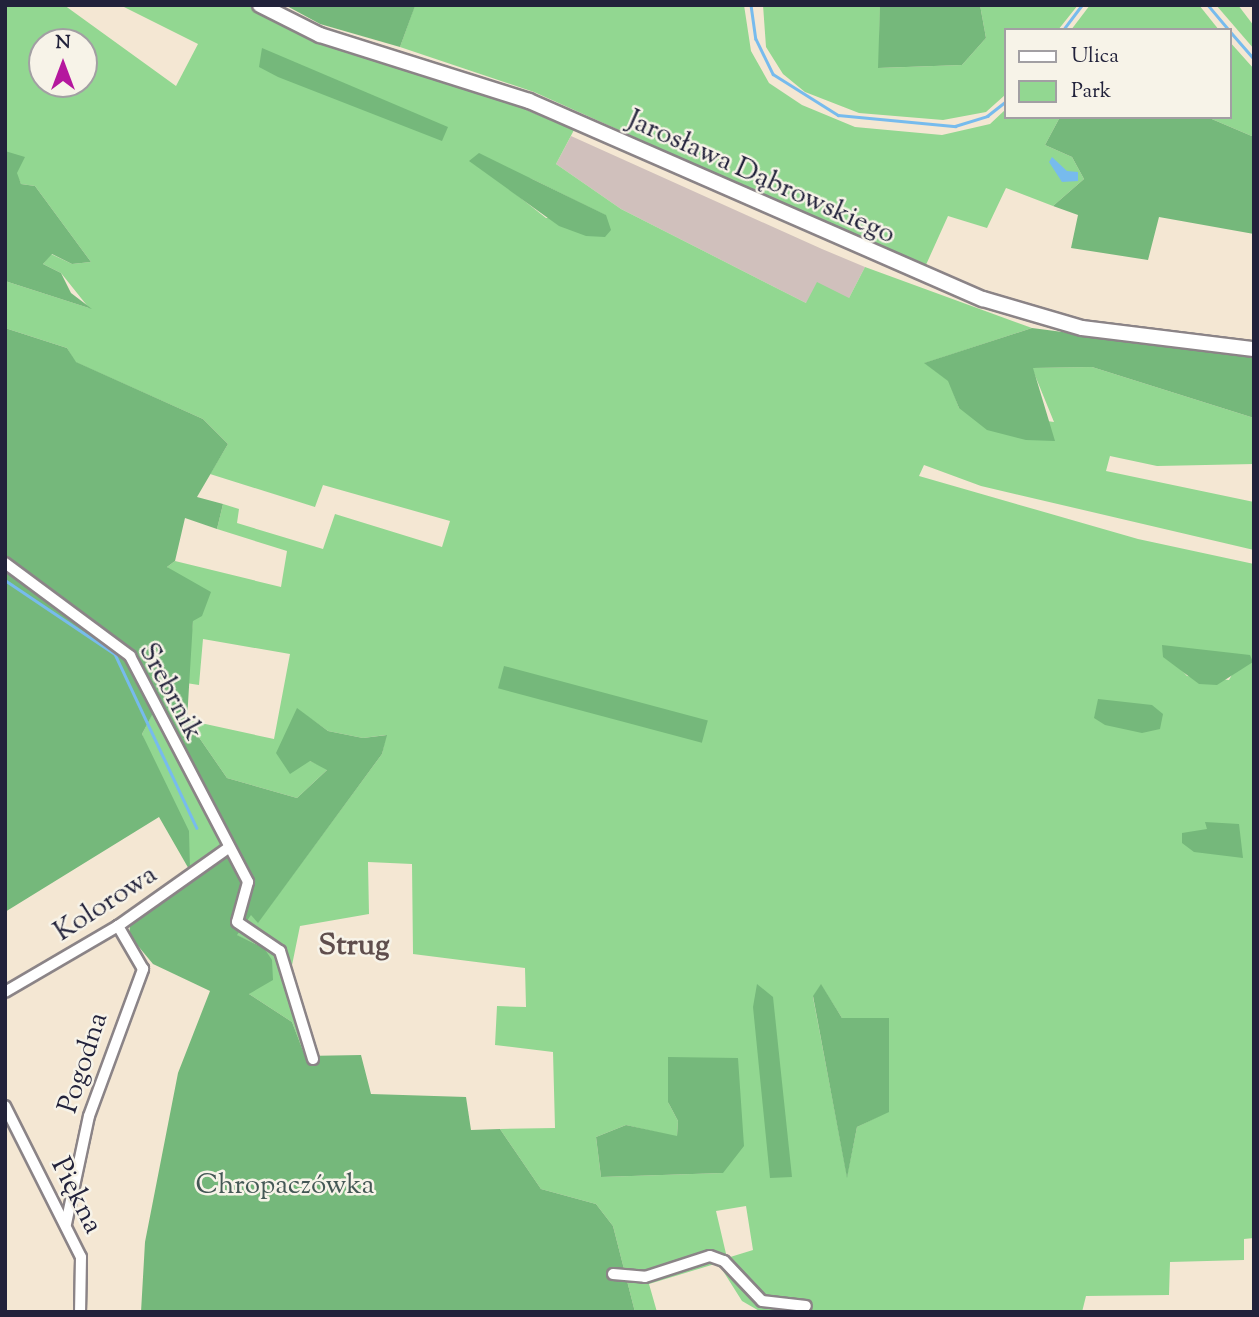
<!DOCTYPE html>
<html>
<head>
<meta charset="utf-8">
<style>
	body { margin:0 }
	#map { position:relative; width:1259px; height:1317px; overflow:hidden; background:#f4e7d3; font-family:"Sorts Mill Goudy",serif }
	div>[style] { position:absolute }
	.industrial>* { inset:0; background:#d0c0bc }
	.green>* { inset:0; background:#92d791 }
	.forest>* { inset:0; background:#75b87b; transform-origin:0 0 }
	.water>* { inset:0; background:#77bbed }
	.stream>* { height:2.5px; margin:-1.25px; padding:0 1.25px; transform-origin:1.25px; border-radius:1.25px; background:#77bbed }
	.roads { filter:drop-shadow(2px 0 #8b8487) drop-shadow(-2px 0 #8b8487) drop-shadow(0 2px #8b8487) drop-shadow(0 -2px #8b8487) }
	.street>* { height:10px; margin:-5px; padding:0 5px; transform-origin:5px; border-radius:5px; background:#fff }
	.secondary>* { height:14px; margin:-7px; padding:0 7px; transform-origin:7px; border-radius:7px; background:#fff }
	span { translate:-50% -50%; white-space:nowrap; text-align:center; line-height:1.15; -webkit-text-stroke:5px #f7f3e8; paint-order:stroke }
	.street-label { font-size:28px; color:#22223b }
	.park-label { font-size:28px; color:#445855 }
	.neighbourhood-label { font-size:30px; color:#5f4e4d; font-weight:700 }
	.frame { position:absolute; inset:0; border:7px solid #22223b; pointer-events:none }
	.legend { position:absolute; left:1004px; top:28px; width:228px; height:91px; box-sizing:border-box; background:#f7f3e8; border:2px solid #a29fa3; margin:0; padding:9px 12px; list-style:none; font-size:21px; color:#22223b }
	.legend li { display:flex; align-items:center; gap:14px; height:35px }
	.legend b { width:35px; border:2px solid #a29fa3 }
	.north { position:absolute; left:28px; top:28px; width:70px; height:70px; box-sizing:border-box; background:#f7f3e8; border:2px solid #a29fa3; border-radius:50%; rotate:0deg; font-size:19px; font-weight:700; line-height:28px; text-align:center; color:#22223b }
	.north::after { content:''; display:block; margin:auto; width:24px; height:32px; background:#b5179e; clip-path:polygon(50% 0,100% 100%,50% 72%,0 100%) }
</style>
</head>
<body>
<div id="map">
	<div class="industrial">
		<i style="clip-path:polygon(571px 136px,822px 249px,865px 267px,849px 298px,806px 303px,621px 209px,556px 164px)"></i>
	</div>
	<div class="green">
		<i style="clip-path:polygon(evenodd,5px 5px,64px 5px,176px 86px,198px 44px,120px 5px,247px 5px,347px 53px,486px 93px,574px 130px,556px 164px,621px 209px,806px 303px,817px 282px,849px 298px,865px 267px,1032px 328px,925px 363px,949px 381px,959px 408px,1054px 422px,1032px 368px,1092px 367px,1254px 418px,1254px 464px,1157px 466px,1110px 456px,1106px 471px,1254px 502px,1254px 550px,981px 486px,924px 465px,919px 476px,1138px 539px,1254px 564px,1254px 1238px,1244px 1239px,1244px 1260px,1170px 1262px,1169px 1295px,1086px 1296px,1082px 1312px,761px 1312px,742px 1301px,718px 1263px,649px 1284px,657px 1312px,635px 1312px,613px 1226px,596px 1204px,541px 1189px,500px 1129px,555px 1128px,553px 1052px,495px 1045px,497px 1006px,526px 1007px,525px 968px,413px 954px,412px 864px,368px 862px,369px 914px,300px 926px,290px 975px,318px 1051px,305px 1056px,292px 1022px,249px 994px,264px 948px,236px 935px,251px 914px,258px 922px,382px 754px,386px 735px,363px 738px,328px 731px,297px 709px,310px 761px,328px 769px,297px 798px,227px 778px,187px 720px,274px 739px,290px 654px,203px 639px,199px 685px,186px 683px,193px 621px,179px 579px,167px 567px,175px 561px,281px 587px,287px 551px,217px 529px,223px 504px,239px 509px,237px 523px,323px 549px,335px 514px,442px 547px,450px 521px,323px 485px,315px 507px,210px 474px,228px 444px,203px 419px,75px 362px,67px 348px,5px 328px,5px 281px,89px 308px,61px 273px,43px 264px,51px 254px,72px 264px,91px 262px,35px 186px,21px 184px,5px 151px,5px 5px,42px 42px,84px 42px,84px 84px,42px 84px,42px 42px,5px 5px,479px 165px,532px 179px,605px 215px,546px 218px,479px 165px,5px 5px,1175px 663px,1234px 671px,1229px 680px,1187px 676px,1175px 663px,5px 5px,821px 985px,842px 1018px,889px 1019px,889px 1111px,857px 1127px,847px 1176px,813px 997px,821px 985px,5px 5px,668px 1102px,723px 1173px,601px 1177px,596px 1137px,626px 1125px,677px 1137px,678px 1121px,668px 1102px,5px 5px,746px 1206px,753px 1250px,727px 1258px,716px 1211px,746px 1206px)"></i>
		<i style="clip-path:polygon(415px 5px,744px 5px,751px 51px,769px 83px,802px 105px,855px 127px,942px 135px,990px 124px,1005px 110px,1005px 117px,1060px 117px,1045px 145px,1072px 157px,1084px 179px,1053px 206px,1006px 188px,987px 228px,948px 216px,925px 267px,534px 92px,400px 47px)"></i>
		<i style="clip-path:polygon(763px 5px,880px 5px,879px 68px,962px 65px,986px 38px,980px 5px,1078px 5px,1058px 30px,1005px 30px,1005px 95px,986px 112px,943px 120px,859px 113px,805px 92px,783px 74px,766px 47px)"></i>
		<i style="clip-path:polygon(1090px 5px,1199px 5px,1219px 30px,1071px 30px)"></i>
		<i style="clip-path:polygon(1216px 5px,1238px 5px,1254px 26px,1254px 49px)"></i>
		<i style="clip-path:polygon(1229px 41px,1254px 69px,1254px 137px,1207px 117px,1229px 117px)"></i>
		<i style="clip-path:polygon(159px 701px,234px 848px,190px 871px,142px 734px)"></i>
	</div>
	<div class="forest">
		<i style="clip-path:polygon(285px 5px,414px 5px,415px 6px,400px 47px,320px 24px)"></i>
		<i style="clip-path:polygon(880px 5px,980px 5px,986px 38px,962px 65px,878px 68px)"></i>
		<i style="clip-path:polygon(262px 48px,448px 127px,442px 141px,278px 77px,259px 67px)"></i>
		<i style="clip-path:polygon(1060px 117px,1207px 117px,1254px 137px,1254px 234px,1159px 217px,1148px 260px,1071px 248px,1078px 215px,1053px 206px,1084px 179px,1072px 157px,1045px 145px)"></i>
		<i style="clip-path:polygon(5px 151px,25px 157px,17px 173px,21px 184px,35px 186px,91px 262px,72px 264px,52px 254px,43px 264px,61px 273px,71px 293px,92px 309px,5px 281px)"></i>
		<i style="clip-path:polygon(479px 153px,606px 215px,611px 230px,605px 237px,586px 236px,559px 226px,469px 161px)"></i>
		<i style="clip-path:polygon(5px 328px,67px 348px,76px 362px,203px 419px,228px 444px,197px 497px,223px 504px,217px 529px,185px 518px,175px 561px,167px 567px,211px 592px,202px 616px,193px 621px,187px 720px,227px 778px,297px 798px,327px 770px,310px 761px,290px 774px,276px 753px,297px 708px,328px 731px,363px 738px,387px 735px,382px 754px,258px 923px,251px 915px,237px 935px,264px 948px,272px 960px,273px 980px,249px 994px,292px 1022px,305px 1056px,361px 1055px,371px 1094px,466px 1097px,471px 1130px,500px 1129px,541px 1189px,596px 1204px,613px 1226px,635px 1312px,141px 1312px,145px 1242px,178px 1073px,210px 991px,153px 964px,129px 935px,130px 926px,234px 848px,159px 702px,142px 734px,189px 831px,190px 871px,159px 817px,5px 912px)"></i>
		<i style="clip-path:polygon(1032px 328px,1254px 357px,1254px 418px,1092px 367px,1033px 368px,1055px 441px,1026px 440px,987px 430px,959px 408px,948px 381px,924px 363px)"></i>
		<i style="clip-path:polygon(1162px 645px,1250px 655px,1253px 662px,1217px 685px,1199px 684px,1163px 657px)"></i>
		<i style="left:504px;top:666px;width:211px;height:23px;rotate:15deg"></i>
		<i style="clip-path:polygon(1098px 699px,1152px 705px,1163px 714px,1160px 729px,1142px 733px,1105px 725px,1094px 718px)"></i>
		<i style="clip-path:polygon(1205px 822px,1239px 824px,1243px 858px,1194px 852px,1182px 843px,1182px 833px,1207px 829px)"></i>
		<i style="clip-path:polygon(757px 984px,773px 997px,792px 1177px,770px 1178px,753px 1007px)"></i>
		<i style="clip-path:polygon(821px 984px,842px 1018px,889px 1018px,889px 1112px,857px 1127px,847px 1178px,813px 996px)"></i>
		<i style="clip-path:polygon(668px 1057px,738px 1058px,744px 1146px,723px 1173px,601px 1177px,596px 1137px,626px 1125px,677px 1136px,678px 1121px,668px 1102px)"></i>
	</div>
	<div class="water">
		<i style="clip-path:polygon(1052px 157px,1067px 171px,1078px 172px,1078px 181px,1062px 182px,1049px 162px)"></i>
	</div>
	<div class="stream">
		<i style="left:751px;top:5px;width:34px;rotate:82deg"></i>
		<i style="left:756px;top:39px;width:39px;rotate:64deg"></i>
		<i style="left:773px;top:74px;width:77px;rotate:32.2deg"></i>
		<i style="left:838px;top:115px;width:118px;rotate:5.4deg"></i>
		<i style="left:955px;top:126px;width:34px;rotate:-17deg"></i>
		<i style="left:987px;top:116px;width:23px;rotate:-38deg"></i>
		<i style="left:1208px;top:5px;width:33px;rotate:50deg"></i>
		<i style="left:1063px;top:30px;width:31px;rotate:-53deg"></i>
		<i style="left:1229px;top:30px;width:38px;rotate:49deg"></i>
		<i style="left:5px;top:580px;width:133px;rotate:33.9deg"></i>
		<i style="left:115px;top:654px;width:192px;rotate:64.8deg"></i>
	</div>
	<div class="roads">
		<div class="street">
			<i style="left:5px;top:563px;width:156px;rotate:36.6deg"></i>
			<i style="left:130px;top:656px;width:255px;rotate:62.4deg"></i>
			<i style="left:248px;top:882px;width:41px;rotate:105.4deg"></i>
			<i style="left:237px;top:922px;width:52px;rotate:34deg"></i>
			<i style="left:280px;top:951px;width:113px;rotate:73deg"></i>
			<i style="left:5px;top:992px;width:131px;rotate:-30.3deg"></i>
			<i style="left:118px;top:926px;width:135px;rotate:-35.3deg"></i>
			<i style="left:5px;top:1106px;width:169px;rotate:63.3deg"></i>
			<i style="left:81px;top:1257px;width:55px;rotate:91deg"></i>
			<i style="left:66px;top:1224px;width:110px;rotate:-78deg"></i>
			<i style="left:89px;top:1116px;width:157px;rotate:-69.8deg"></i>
			<i style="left:143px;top:969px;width:50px;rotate:-120.2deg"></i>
			<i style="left:613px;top:1274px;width:32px;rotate:5deg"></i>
			<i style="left:645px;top:1277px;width:68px;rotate:-17.9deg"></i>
			<i style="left:710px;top:1256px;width:15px;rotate:20deg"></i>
			<i style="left:724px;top:1261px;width:55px;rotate:46.5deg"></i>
			<i style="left:762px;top:1301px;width:44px;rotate:6.5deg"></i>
		</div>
		<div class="secondary">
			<i style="left:260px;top:5px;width:67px;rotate:26.6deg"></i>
			<i style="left:320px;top:35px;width:219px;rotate:17.5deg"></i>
			<i style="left:529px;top:101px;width:495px;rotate:23.6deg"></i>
			<i style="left:983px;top:299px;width:103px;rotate:16.3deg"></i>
			<i style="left:1082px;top:328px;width:173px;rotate:7deg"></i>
		</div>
	</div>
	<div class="street-label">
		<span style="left:761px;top:178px;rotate:24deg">Jarosława Dąbrowskiego</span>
		<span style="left:170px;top:692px;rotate:62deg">Srebrnik</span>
		<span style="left:106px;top:904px;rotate:-33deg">Kolorowa</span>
		<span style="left:84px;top:1063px;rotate:-72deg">Pogodna</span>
		<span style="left:76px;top:1196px;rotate:63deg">Piękna</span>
	</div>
	<div class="park-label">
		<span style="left:285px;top:1186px">Chropaczówka</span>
	</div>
	<div class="neighbourhood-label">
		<span style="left:354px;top:947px">Strug</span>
	</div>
	<div class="frame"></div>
	<ul class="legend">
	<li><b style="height:9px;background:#fff"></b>Ulica</li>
	<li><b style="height:19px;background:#92d791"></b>Park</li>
	</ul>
	<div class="north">N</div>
</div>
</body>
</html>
